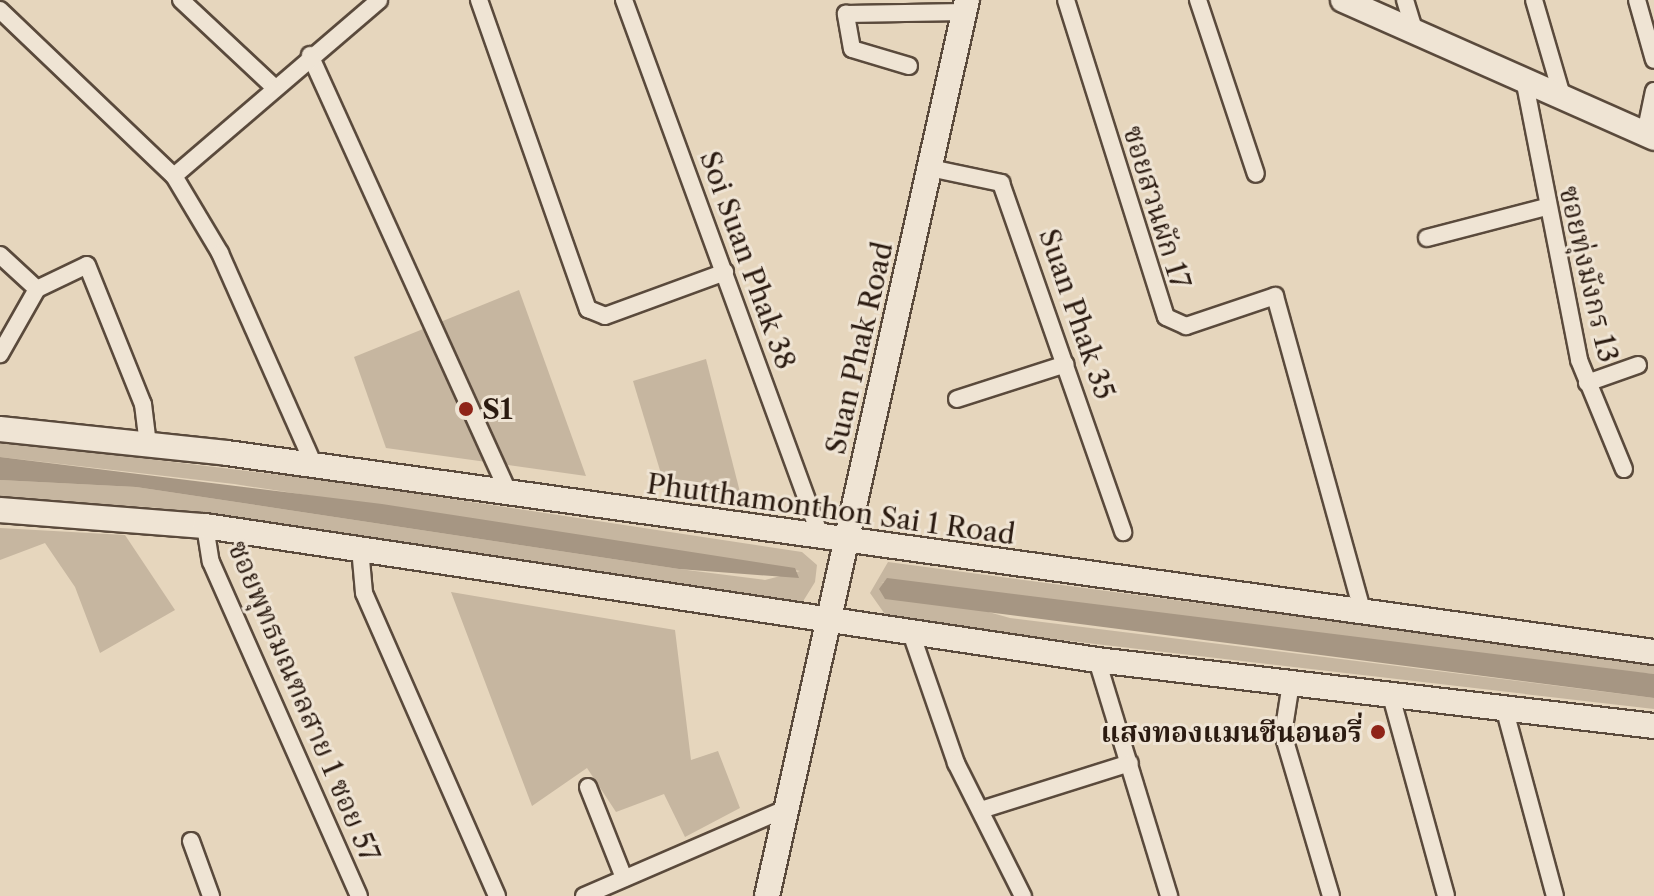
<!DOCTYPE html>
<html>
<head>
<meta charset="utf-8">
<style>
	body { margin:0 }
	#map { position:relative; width:1654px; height:896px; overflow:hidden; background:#e6d6bd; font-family:"Libre Caslon Text","Noto Serif Thai",serif }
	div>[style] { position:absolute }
	.green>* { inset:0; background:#c6b6a0 }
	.water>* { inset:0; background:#a69683 }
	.roads { filter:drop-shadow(2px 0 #5a4a3c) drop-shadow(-2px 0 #5a4a3c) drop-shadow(0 2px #5a4a3c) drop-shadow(0 -2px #5a4a3c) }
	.street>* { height:16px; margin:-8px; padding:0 8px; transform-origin:8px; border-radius:8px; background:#efe4d4 }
	.secondary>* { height:24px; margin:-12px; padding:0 12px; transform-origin:12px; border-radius:12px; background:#efe4d4 }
	.dots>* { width:22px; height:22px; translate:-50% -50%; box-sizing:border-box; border:4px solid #efe4d4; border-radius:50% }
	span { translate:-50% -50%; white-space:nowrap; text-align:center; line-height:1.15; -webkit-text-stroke:6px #efe4d4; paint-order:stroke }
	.street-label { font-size:28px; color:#2b1b11 }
	.poi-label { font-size:28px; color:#2b1b11; font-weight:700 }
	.left { translate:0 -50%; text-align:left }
	.right { translate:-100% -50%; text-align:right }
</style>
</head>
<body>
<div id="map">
	<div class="green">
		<i style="clip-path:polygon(519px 290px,586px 476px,386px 448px,354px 357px)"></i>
		<i style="clip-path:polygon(706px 359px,741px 496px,665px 487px,633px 381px)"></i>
		<i style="clip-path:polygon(0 441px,347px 483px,802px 552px,817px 565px,815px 582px,802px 603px,783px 602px,160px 508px,0 497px,0 480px,136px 487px,679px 569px,765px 580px,800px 571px,234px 484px,0 457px)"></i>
		<i style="clip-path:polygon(0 528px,125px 535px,175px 610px,100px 653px,75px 587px,45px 543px,0 560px)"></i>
		<i style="clip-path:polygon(888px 562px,1654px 663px,1654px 674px,1596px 669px,881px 582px,1010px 618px,1654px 698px,1654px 709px,889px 620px,870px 593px)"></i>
		<i style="clip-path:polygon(451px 592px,675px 630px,691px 760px,718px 751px,740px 808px,685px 837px,664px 794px,616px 812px,587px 768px,532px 806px)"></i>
	</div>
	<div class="water">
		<i style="clip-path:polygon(0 457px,382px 504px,795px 568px,799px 578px,679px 569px,136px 487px,0 480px)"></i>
		<i style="clip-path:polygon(887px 578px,1654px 674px,1654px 698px,885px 599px,879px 589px)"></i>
	</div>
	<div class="roads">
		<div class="street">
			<i style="left:181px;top:0;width:126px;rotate:43.1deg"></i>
			<i style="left:479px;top:0;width:328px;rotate:70.6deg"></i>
			<i style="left:588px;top:309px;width:18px;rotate:22deg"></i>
			<i style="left:605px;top:316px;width:128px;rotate:-20.1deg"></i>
			<i style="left:624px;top:0;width:573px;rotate:69.89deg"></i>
			<i style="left:1066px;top:0;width:332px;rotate:72.5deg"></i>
			<i style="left:1166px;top:317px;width:22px;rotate:24deg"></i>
			<i style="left:1186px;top:326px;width:94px;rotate:-18.6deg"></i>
			<i style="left:1275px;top:296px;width:329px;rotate:74.5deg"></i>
			<i style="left:1198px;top:0;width:183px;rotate:71.6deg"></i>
			<i style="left:1405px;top:0;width:34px;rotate:73deg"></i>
			<i style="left:1534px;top:0;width:103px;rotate:73.7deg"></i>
			<i style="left:1637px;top:0;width:62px;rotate:74.2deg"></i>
			<i style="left:0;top:10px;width:240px;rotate:43.7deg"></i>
			<i style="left:174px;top:176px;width:90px;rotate:59.1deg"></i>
			<i style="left:220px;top:253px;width:232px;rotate:66.1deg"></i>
			<i style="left:310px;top:55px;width:480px;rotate:65.6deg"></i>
			<i style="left:909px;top:66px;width:59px;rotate:-163.4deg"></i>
			<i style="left:852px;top:49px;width:36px;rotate:-100deg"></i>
			<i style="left:846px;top:14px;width:118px;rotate:-1deg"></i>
			<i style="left:1525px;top:84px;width:281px;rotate:78.9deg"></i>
			<i style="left:1579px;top:360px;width:118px;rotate:67.6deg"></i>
			<i style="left:1645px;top:134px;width:44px;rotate:-78.2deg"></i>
			<i style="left:930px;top:168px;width:73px;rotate:11.9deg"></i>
			<i style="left:1001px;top:183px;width:370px;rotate:70.7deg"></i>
			<i style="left:174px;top:176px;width:270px;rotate:-40.6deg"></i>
			<i style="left:1427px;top:238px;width:123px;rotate:-14.6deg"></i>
			<i style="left:0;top:255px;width:50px;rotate:42.6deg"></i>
			<i style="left:37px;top:289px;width:75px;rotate:119.6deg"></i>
			<i style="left:37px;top:289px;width:55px;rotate:-25.6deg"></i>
			<i style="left:87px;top:265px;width:150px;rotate:68.1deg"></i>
			<i style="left:143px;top:404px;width:39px;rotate:83deg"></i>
			<i style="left:1587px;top:383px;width:54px;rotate:-19.4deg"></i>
			<i style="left:957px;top:399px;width:114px;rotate:-17.8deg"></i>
			<i style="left:205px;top:526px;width:36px;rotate:81deg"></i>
			<i style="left:211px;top:562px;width:365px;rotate:66.1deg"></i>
			<i style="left:360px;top:548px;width:45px;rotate:84.9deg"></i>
			<i style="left:364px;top:593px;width:331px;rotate:66.3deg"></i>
			<i style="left:911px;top:633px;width:138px;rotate:70.9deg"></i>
			<i style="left:956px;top:763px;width:149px;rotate:63.3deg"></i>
			<i style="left:1097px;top:660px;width:247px;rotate:73deg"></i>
			<i style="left:1291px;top:683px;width:52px;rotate:98.9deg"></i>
			<i style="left:1283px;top:734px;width:169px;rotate:73.5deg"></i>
			<i style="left:1391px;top:696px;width:207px;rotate:74.6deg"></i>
			<i style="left:1505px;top:711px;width:192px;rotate:74.9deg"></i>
			<i style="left:588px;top:787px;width:98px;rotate:68.4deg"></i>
			<i style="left:981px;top:810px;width:156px;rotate:-17.5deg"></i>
			<i style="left:191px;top:841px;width:59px;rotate:70deg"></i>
			<i style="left:584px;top:896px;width:221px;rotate:-23.4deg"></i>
		</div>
		<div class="secondary">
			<i style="left:1343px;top:0;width:340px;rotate:23.9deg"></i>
			<i style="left:0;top:429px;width:228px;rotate:6deg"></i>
			<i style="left:227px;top:453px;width:1441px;rotate:7.94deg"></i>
			<i style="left:0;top:510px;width:206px;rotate:4.5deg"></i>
			<i style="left:205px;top:526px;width:902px;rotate:8.54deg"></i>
			<i style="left:1097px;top:660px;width:561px;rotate:6.76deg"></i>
			<i style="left:767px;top:896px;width:918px;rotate:-77.42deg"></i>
		</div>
	</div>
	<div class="dots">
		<i style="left:466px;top:409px;background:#8f2418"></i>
		<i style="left:1378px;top:732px;background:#8f2418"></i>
	</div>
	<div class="street-label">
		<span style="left:1157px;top:207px;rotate:73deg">ซอยสวนผัก 17</span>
		<span style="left:748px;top:260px;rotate:70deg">Soi Suan Phak 38</span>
		<span style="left:1589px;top:274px;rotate:77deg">ซอยทุ่งมังกร 13</span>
		<span style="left:1077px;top:314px;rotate:71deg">Suan Phak 35</span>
		<span style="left:859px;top:348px;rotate:-77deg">Suan Phak Road</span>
		<span style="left:831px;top:509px;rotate:8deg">Phutthamonthon Sai 1 Road</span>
		<span style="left:304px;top:701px;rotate:67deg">ซอยพุทธมณฑลสาย 1 ซอย 57</span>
	</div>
	<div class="poi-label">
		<span class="left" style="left:482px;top:409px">S1</span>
		<span class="right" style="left:1362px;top:732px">แสงทองแมนชีนอนอรี่</span>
	</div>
</div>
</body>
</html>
